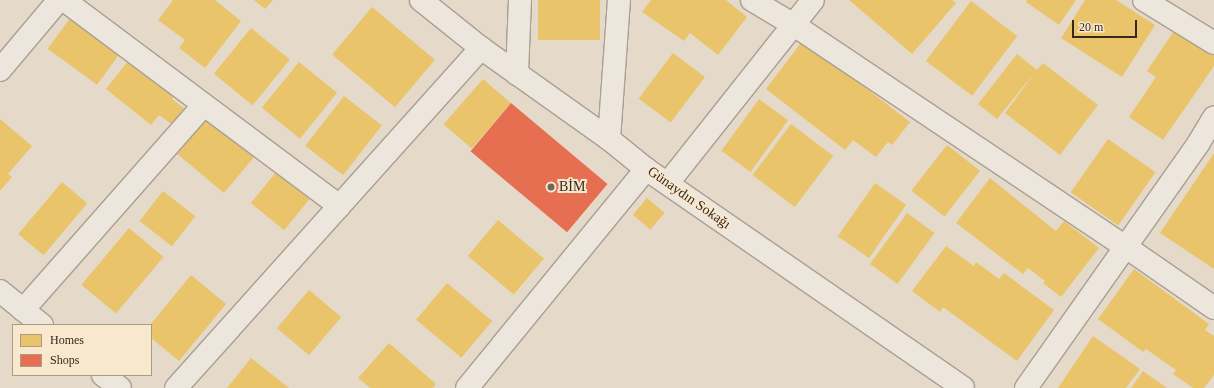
<!DOCTYPE html>
<html>
<head>
<meta charset="utf-8">
<style>
	body { margin:0 }
	#map { position:relative; width:1214px; height:388px; overflow:hidden; background:#e5dac9; font-family:"Times New Roman",serif }
	div>[style] { position:absolute }
	.homes>* { inset:0; background:#e9c46a; transform-origin:0 0 }
	.shops>* { inset:0; background:#e76f51; transform-origin:0 0 }
	.roads { filter:drop-shadow(1px 0 #a99f93) drop-shadow(-1px 0 #a99f93) drop-shadow(0 1px #a99f93) drop-shadow(0 -1px #a99f93) }
	.minor>* { height:22px; margin:-11px; padding:0 11px; transform-origin:11px; border-radius:11px; background:#ece6dc }
	.tertiary>* { height:22px; margin:-11px; padding:0 11px; transform-origin:11px; border-radius:11px; background:#ece6dc }
	.dots>* { width:11px; height:11px; translate:-50% -50%; box-sizing:border-box; border:2px solid #f7e8ce; border-radius:50% }
	span { translate:-50% -50%; white-space:nowrap; text-align:center; line-height:1.15; -webkit-text-stroke:4px #f7e8ce; paint-order:stroke }
	.poi-label { font-size:14px; color:#38271b }
	.left { translate:0 -50%; text-align:left }
	.street-label { font-size:14px; color:#38271b }
	.legend { position:absolute; left:12px; top:324px; width:140px; height:52px; box-sizing:border-box; background:#f7e8ce; border:1px solid #ab9b86; margin:0; padding:5px 7px; list-style:none; font-size:12px; color:#38271b }
	.legend li { display:flex; align-items:center; gap:8px; height:20px }
	.legend b { width:20px; border:1px solid #ab9b86 }
	.scale { position:absolute; left:1072px; top:20px; width:65px; height:18px; box-sizing:border-box; border:2px solid #38271b; border-top:0; padding-left:5px; font-size:12px; line-height:14px; white-space:nowrap; color:#38271b; -webkit-text-stroke:3px #f7e8ce; paint-order:stroke }
</style>
</head>
<body>
<div id="map">
	<div class="homes">
		<i style="clip-path:polygon(173px 0,215px 0,241px 21px,205px 68px,179px 48px,185px 40px,158px 20px)"></i>
		<i style="clip-path:polygon(254px 0,273px 0,265px 9px)"></i>
		<i style="left:538px;top:0;width:62px;height:40px"></i>
		<i style="clip-path:polygon(651px 0,726px 0,747px 17px,718px 55px,690px 33px,684px 41px,642px 12px)"></i>
		<i style="clip-path:polygon(849px 0,952px 0,956px 3px,912px 54px)"></i>
		<i style="clip-path:polygon(1027px 0,1076px 0,1059px 25px,1026px 2px)"></i>
		<i style="clip-path:polygon(1085px 0,1116px 0,1155px 25px,1122px 77px,1061px 38px)"></i>
		<i style="left:971px;top:1px;width:58px;height:75px;rotate:37deg"></i>
		<i style="left:372px;top:7px;width:82px;height:62px;rotate:40deg"></i>
		<i style="left:73px;top:14px;width:61px;height:43px;rotate:36deg"></i>
		<i style="clip-path:polygon(1178px 25px,1214px 50px,1214px 66px,1163px 140px,1129px 117px,1156px 77px,1147px 71px)"></i>
		<i style="left:251px;top:28px;width:50px;height:59px;rotate:39deg"></i>
		<i style="clip-path:polygon(803px 40px,910px 122px,892px 145px,888px 142px,876px 157px,853px 140px,845px 150px,766px 89px)"></i>
		<i style="left:673px;top:53px;width:40px;height:57px;rotate:37deg"></i>
		<i style="clip-path:polygon(1017px 54px,1037px 70px,1043px 63px,1098px 105px,1060px 155px,1005px 113px,1036px 71px,997px 119px,978px 104px)"></i>
		<i style="clip-path:polygon(132px 56px,177px 92px,172px 99px,185px 109px,173px 125px,159px 115px,151px 125px,106px 89px)"></i>
		<i style="left:299px;top:62px;width:49px;height:59px;rotate:39deg"></i>
		<i style="left:483px;top:79px;width:37px;height:60px;rotate:41deg"></i>
		<i style="left:344px;top:96px;width:48px;height:63px;rotate:38deg"></i>
		<i style="left:759px;top:99px;width:36px;height:64px;rotate:36deg"></i>
		<i style="left:208px;top:117px;width:61px;height:48px;rotate:40deg"></i>
		<i style="clip-path:polygon(0 119px,32px 146px,8px 174px,12px 177px,0 191px)"></i>
		<i style="left:791px;top:124px;width:53px;height:64px;rotate:37deg"></i>
		<i style="left:1108px;top:139px;width:58px;height:65px;rotate:35deg"></i>
		<i style="left:947px;top:145px;width:42px;height:58px;rotate:38deg"></i>
		<i style="clip-path:polygon(1214px 153px,1214px 269px,1160px 233px)"></i>
		<i style="left:276px;top:172px;width:43px;height:40px;rotate:39deg"></i>
		<i style="clip-path:polygon(990px 178px,1056px 231px,1064px 221px,1099px 248px,1061px 297px,1043px 283px,1045px 281px,1028px 268px,1023px 274px,956px 223px)"></i>
		<i style="left:62px;top:182px;width:33px;height:68px;rotate:40deg"></i>
		<i style="left:875px;top:183px;width:38px;height:65px;rotate:35deg"></i>
		<i style="left:163px;top:191px;width:41px;height:38px;rotate:38deg"></i>
		<i style="left:647px;top:198px;width:23px;height:22px;rotate:40deg"></i>
		<i style="left:907px;top:213px;width:34px;height:63px;rotate:36deg"></i>
		<i style="left:498px;top:220px;width:60px;height:47px;rotate:40deg"></i>
		<i style="left:129px;top:228px;width:45px;height:74px;rotate:40deg"></i>
		<i style="clip-path:polygon(946px 246px,974px 266px,976px 262px,999px 279px,1004px 273px,1054px 310px,1017px 361px,943px 307px,940px 312px,912px 291px)"></i>
		<i style="clip-path:polygon(1134px 269px,1209px 324px,1205px 330px,1214px 336px,1214px 375px,1204px 388px,1193px 388px,1173px 374px,1176px 370px,1146px 349px,1143px 352px,1098px 319px)"></i>
		<i style="clip-path:polygon(191px 275px,226px 304px,179px 361px,151px 338px,150px 325px)"></i>
		<i style="left:447px;top:283px;width:59px;height:48px;rotate:40deg"></i>
		<i style="left:309px;top:290px;width:42px;height:50px;rotate:40deg"></i>
		<i style="clip-path:polygon(1093px 336px,1140px 369px,1126px 388px,1058px 388px)"></i>
		<i style="clip-path:polygon(389px 343px,436px 384px,433px 388px,370px 388px,358px 378px)"></i>
		<i style="clip-path:polygon(251px 358px,289px 388px,227px 388px)"></i>
		<i style="clip-path:polygon(1143px 371px,1167px 388px,1131px 388px)"></i>
	</div>
	<div class="shops">
		<i style="left:511px;top:103px;width:126px;height:63px;rotate:40deg"></i>
	</div>
	<div class="roads">
		<div class="minor">
			<i style="left:64px;top:0;width:344px;rotate:36.8deg"></i>
			<i style="left:752px;top:0;width:49px;rotate:30.8deg"></i>
			<i style="left:794px;top:25px;width:399px;rotate:33.8deg"></i>
			<i style="left:1126px;top:247px;width:107px;rotate:34.7deg"></i>
			<i style="left:1144px;top:0;width:82px;rotate:31.6deg"></i>
			<i style="left:0;top:70px;width:92px;rotate:-49.9deg"></i>
			<i style="left:517px;top:74px;width:74px;rotate:-87.7deg"></i>
			<i style="left:609px;top:139px;width:139px;rotate:-85.9deg"></i>
			<i style="left:668px;top:183px;width:233px;rotate:-51.6deg"></i>
			<i style="left:0;top:291px;width:54px;rotate:39deg"></i>
			<i style="left:23px;top:310px;width:273px;rotate:-48.6deg"></i>
			<i style="left:103px;top:375px;width:21px;rotate:37deg"></i>
			<i style="left:176px;top:388px;width:457px;rotate:-48.1deg"></i>
			<i style="left:467px;top:388px;width:283px;rotate:-50.7deg"></i>
			<i style="left:1026px;top:388px;width:299px;rotate:-54.8deg"></i>
			<i style="left:1198px;top:144px;width:31px;rotate:-59deg"></i>
		</div>
		<div class="tertiary">
			<i style="left:421px;top:0;width:77px;rotate:38.7deg"></i>
			<i style="left:481px;top:48px;width:157px;rotate:35.4deg"></i>
			<i style="left:609px;top:139px;width:48px;rotate:39deg"></i>
			<i style="left:646px;top:169px;width:385px;rotate:34.6deg"></i>
		</div>
	</div>
	<div class="dots">
		<i style="left:551px;top:187px;background:#756658"></i>
	</div>
	<div class="poi-label">
		<span class="left" style="left:559px;top:187px">BİM</span>
	</div>
	<div class="street-label">
		<span style="left:689px;top:198px;rotate:35deg">Günaydın Sokağı</span>
	</div>
	<ul class="legend">
	<li><b style="height:11px;background:#e9c46a"></b>Homes</li>
	<li><b style="height:11px;background:#e76f51"></b>Shops</li>
	</ul>
	<div class="scale">20 m</div>
</div>
</body>
</html>
